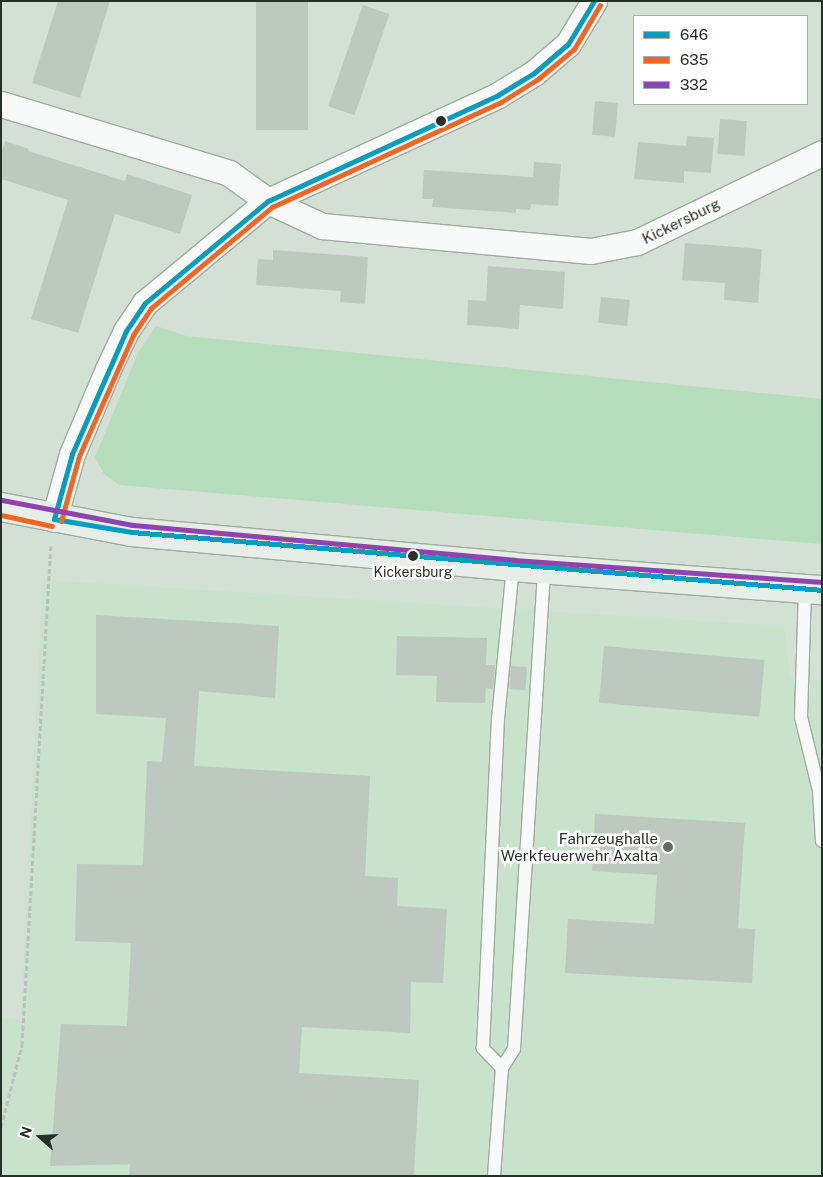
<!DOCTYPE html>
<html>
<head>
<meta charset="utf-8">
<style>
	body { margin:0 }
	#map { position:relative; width:823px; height:1177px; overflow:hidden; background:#d2e1d4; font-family:"Public Sans",sans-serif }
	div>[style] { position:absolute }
	.built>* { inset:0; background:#c8e2cc }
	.green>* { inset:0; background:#b6ddbc }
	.building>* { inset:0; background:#bdc9bf; transform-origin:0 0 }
	.path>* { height:3px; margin-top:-1.5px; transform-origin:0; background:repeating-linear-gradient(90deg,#bdc2bd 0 5px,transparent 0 7.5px) }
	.roads { filter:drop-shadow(1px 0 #9faba0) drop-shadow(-1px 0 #9faba0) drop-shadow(0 1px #9faba0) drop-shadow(0 -1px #9faba0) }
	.service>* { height:12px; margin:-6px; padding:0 6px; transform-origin:6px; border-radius:6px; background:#f8faf9 }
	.minor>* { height:25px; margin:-12.5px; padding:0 12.5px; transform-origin:12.5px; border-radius:12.5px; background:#f8faf9 }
	.secondary>* { height:28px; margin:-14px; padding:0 14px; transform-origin:14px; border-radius:14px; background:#e6eee8 }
	.bus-1>* { height:5px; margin:-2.5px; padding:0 2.5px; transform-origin:2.5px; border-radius:2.5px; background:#049dbd }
	.bus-2>* { height:5px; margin:-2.5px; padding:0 2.5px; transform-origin:2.5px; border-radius:2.5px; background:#f26522 }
	.bus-3>* { height:5px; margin:-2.5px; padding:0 2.5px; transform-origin:2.5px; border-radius:2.5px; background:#8e44ad }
	.dots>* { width:14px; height:14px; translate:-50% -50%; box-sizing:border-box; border:2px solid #fff; border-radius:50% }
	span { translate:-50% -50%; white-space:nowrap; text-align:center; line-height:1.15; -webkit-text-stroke:5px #fff; paint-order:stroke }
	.bus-label { font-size:14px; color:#253027 }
	.street-label { font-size:15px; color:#253027 }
	.poi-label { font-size:15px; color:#253027 }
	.right { translate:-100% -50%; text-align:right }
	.frame { position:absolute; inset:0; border:2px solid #253027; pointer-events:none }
	.legend { position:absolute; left:633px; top:15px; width:175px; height:90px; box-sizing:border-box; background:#fff; border:1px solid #a8aca9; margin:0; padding:6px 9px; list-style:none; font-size:15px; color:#253027 }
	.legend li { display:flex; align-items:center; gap:10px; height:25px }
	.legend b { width:25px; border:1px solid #a8aca9 }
	.north { position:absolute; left:15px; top:1112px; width:50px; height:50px; -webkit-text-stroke:4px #fff; paint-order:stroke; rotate:289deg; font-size:14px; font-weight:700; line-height:20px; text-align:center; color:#253027 }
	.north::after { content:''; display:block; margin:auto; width:18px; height:22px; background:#253027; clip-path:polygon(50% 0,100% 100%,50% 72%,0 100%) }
</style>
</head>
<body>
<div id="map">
	<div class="built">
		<i style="clip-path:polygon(43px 580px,784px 626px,790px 677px,822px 681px,822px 1176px,1px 1176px,1px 1018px,21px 1019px)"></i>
	</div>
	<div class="green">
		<i style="clip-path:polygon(156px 326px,186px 336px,822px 399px,822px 544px,119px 485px,104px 474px,95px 457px,138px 353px)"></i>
	</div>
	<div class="building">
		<i style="clip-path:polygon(58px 1px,110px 1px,80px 98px,32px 83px)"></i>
		<i style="left:256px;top:1px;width:52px;height:129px"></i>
		<i style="left:363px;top:5px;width:28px;height:107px;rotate:19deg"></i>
		<i style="left:595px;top:101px;width:23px;height:34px;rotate:5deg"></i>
		<i style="left:720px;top:119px;width:27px;height:35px;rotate:4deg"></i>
		<i style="clip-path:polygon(687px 136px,714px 138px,711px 173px,684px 171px,684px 183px,634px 179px,638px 142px,686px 146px)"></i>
		<i style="clip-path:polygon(5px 141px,29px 149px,28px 151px,125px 181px,127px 174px,192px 195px,180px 234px,115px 214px,78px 333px,31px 319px,68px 200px,1px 179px,1px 154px)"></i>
		<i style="clip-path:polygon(534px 162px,561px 164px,558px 206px,531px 204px,530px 210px,516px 209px,516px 213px,432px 207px,433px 199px,422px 199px,424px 170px,533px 177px)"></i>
		<i style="clip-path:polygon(685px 243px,762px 249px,758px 303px,724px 300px,725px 283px,682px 280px)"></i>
		<i style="clip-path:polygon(273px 250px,368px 257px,365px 304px,340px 302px,341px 291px,256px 285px,258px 259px,273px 260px)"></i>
		<i style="clip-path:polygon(488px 266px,565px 272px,563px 309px,520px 305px,519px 329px,467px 325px,468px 300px,486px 301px)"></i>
		<i style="left:601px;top:297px;width:29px;height:26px;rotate:6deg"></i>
		<i style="clip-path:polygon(96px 615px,279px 626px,275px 698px,199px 691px,194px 766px,370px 776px,365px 876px,398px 878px,397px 906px,447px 909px,443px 983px,411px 982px,410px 1033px,302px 1027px,299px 1073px,419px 1080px,414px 1176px,129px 1176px,130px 1164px,50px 1166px,61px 1024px,127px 1026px,131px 943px,75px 941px,77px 864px,143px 865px,147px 761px,162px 762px,166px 718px,96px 714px)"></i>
		<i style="clip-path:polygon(397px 636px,487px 638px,486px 665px,495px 665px,493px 689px,486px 688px,485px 703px,436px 702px,437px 676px,396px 675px)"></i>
		<i style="left:604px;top:646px;width:161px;height:57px;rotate:5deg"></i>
		<i style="left:511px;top:666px;width:16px;height:23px;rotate:4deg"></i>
		<i style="clip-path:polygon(595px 814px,745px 823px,738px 928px,755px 929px,752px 983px,565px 973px,568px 919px,654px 924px,657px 875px,592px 871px)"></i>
	</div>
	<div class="path">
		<i style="left:1px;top:1127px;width:85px;rotate:-75.6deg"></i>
		<i style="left:22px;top:1045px;width:500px;rotate:-86.7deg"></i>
	</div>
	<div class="roads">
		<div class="service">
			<i style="left:805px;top:589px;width:128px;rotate:91.8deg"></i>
			<i style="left:801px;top:717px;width:76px;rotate:76.3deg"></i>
			<i style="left:819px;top:791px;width:50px;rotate:86.6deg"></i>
			<i style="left:502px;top:1068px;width:28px;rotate:-134deg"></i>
			<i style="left:483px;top:1048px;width:329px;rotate:-87.4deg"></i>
			<i style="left:498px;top:719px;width:153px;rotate:-84.4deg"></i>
			<i style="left:494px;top:1176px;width:108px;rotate:-85.8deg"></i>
			<i style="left:502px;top:1068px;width:22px;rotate:-58deg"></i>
			<i style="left:514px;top:1049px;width:481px;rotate:-86.4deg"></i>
		</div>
		<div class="minor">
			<i style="left:1px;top:104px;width:238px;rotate:16.8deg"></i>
			<i style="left:229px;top:173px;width:48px;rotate:35.7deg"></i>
			<i style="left:268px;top:201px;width:60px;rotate:24.8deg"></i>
			<i style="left:322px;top:226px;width:270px;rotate:5.3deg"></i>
			<i style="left:591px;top:251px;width:47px;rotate:-11.1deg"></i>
			<i style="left:637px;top:242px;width:205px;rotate:-25.7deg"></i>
			<i style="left:54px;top:519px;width:67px;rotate:-74.5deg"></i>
			<i style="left:72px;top:454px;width:92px;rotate:-67deg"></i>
			<i style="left:108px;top:369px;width:42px;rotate:-64.7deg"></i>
			<i style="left:126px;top:331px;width:34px;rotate:-56deg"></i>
			<i style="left:145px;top:303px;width:160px;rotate:-39.7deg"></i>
			<i style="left:268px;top:201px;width:253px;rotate:-24.7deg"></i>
			<i style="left:498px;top:95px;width:42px;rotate:-31.4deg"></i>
			<i style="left:534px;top:73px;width:45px;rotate:-40.5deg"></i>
			<i style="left:568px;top:44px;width:50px;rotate:-58.8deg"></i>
		</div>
		<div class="secondary">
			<i style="left:1px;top:507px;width:133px;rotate:10.8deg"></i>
			<i style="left:132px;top:532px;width:383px;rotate:5.2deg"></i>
			<i style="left:513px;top:567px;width:310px;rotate:4.3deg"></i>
		</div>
	</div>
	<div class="bus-1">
		<i style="left:54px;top:519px;width:67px;rotate:-74.5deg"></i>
		<i style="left:72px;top:454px;width:134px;rotate:-66.3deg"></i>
		<i style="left:126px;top:331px;width:34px;rotate:-56deg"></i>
		<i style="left:145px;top:303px;width:160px;rotate:-39.7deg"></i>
		<i style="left:268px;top:201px;width:253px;rotate:-24.7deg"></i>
		<i style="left:498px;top:95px;width:42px;rotate:-31.4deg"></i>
		<i style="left:534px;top:73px;width:45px;rotate:-40.5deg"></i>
		<i style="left:568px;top:44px;width:50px;rotate:-58.8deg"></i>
		<i style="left:54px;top:519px;width:79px;rotate:9.5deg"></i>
		<i style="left:132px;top:532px;width:692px;rotate:4.8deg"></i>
	</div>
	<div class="bus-2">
		<i style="left:1px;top:515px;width:52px;rotate:12.2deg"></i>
		<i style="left:61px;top:521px;width:67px;rotate:-74.5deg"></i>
		<i style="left:79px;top:456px;width:133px;rotate:-65.9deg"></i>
		<i style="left:133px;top:335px;width:32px;rotate:-56deg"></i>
		<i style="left:151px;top:308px;width:158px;rotate:-39.9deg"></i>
		<i style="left:272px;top:207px;width:252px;rotate:-24.6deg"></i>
		<i style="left:501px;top:102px;width:44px;rotate:-31.9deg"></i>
		<i style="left:538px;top:79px;width:47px;rotate:-39.8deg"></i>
		<i style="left:574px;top:49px;width:51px;rotate:-59.4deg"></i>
	</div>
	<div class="bus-3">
		<i style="left:2px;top:500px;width:133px;rotate:10.8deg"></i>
		<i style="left:133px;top:525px;width:383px;rotate:5.2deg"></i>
		<i style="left:514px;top:560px;width:309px;rotate:4.1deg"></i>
	</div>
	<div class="dots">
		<i style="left:441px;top:121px;background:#253027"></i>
		<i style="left:413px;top:556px;background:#253027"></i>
		<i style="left:668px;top:847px;background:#626e64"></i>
	</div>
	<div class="bus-label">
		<span style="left:413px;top:572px">Kickersburg</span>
	</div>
	<div class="street-label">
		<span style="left:681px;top:221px;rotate:-26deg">Kickersburg</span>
	</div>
	<div class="poi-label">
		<span class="right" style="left:658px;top:847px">Fahrzeughalle<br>Werkfeuerwehr Axalta</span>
	</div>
	<div class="frame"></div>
	<ul class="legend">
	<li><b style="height:6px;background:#049dbd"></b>646</li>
	<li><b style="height:6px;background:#f26522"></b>635</li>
	<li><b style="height:6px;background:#8e44ad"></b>332</li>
	</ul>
	<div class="north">N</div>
</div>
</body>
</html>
